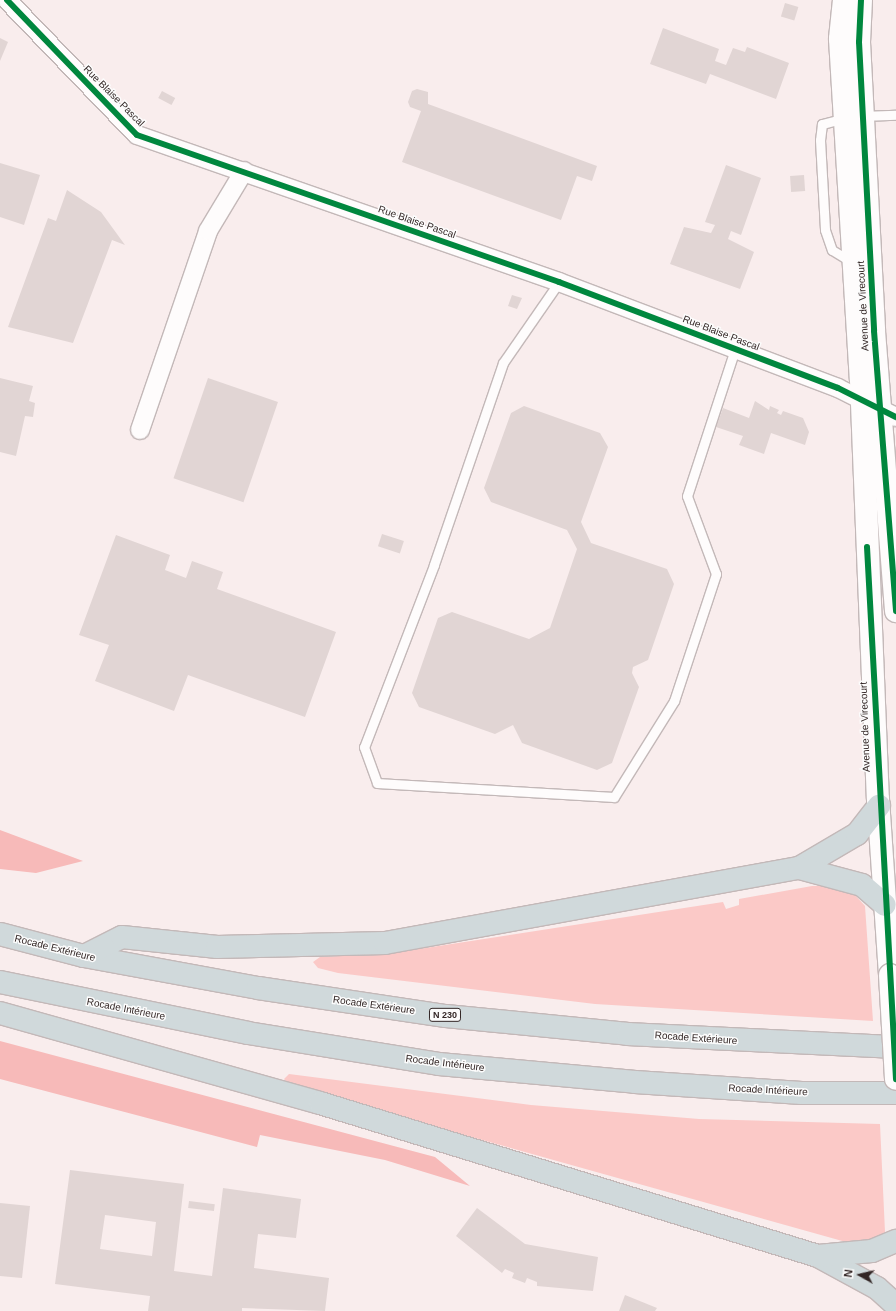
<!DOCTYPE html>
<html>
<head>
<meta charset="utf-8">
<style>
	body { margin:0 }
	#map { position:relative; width:896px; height:1311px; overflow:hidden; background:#f9eded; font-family:Arial,sans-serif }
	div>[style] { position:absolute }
	.green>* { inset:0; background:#fbc9c7 }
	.forest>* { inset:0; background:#f7bab9 }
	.building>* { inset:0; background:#e1d5d4; transform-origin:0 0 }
	.roads { filter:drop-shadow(1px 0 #c3b8b8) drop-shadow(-1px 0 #c3b8b8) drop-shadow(0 1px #c3b8b8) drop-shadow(0 -1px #c3b8b8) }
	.service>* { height:9px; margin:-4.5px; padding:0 4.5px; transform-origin:4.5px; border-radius:4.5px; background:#fefcfc }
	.minor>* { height:18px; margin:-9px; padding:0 9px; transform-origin:9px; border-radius:9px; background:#fefcfc }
	.tertiary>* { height:22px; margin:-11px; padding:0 11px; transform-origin:11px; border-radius:11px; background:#fefcfc }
	.trunk>* { height:22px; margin:-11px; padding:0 11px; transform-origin:11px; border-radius:11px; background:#d0d9db }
	.bridges { filter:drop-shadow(1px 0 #c3b8b8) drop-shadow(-1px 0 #c3b8b8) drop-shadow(0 1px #c3b8b8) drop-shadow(0 -1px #c3b8b8) }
	.tertiary-bridge>* { height:22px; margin:-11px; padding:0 11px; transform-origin:11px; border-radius:11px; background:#fefcfc }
	.cycleway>* { height:6px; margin:-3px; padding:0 3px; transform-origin:3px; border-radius:3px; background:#00873e }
	span { translate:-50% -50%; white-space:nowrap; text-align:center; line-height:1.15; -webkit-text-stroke:3px #fcfcfc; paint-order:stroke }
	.shield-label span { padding:1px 3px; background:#fcfcfc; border:1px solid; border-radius:3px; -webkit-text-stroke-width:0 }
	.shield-label { font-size:9px; color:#332726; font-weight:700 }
	.street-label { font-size:10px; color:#332726 }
	.north { position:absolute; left:840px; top:1255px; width:40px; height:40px; -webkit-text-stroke:3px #fcfcfc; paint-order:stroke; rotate:278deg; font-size:11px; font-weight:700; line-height:16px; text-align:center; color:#332726 }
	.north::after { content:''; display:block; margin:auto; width:14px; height:18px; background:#332726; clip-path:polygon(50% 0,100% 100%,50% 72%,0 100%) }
</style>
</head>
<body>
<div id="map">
	<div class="green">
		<i style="clip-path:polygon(812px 886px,838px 886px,854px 894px,865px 906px,873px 1021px,595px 1004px,338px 973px,318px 968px,313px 962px,320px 957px,393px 953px,723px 902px,726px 909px,739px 905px,739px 899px)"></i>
		<i style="clip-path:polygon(289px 1074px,531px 1105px,699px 1119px,880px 1124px,885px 1232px,873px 1240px,853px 1244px,290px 1086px,284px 1079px)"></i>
	</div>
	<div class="forest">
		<i style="clip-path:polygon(0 830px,83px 861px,36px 873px,0 869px)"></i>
		<i style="clip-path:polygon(0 1041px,435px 1157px,470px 1186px,385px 1160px,260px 1135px,257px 1147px,0 1079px)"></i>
	</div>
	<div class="building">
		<i style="left:785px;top:3px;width:14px;height:14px;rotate:17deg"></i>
		<i style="clip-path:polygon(663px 28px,719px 49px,715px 61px,726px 65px,733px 48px,745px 52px,747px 47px,789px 63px,776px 99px,710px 74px,706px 84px,650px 64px)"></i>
		<i style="clip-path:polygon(0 38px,8px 42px,0 61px)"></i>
		<i style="clip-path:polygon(417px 89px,428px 92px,428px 104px,597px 166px,592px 181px,577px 176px,561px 220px,402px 162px,421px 111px,410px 107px,408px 102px,412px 91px)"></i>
		<i style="left:162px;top:91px;width:15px;height:8px;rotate:28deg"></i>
		<i style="clip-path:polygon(0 163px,40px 175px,24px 225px,0 217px)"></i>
		<i style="clip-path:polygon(726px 165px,761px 178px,741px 235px,731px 231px,728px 239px,754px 252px,740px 289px,670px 264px,684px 227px,711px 233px,715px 225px,705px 222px)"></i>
		<i style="left:804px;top:175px;width:16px;height:14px;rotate:86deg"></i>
		<i style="clip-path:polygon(67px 190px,101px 212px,125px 245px,112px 240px,73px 343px,8px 327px,48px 218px,56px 221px)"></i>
		<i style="clip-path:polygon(512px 295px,522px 298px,517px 309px,508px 306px)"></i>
		<i style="clip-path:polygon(0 378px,33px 386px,29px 401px,35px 403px,33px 417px,25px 416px,16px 456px,0 452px)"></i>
		<i style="left:208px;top:378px;width:74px;height:106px;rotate:19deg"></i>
		<i style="clip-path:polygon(755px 401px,769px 410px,770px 406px,779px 410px,777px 413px,781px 415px,783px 411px,803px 418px,809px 432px,805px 445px,771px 433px,764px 454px,739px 445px,743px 436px,716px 427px,723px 408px,749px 418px)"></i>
		<i style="clip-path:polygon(524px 406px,600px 433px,608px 447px,581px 522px,591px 543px,667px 569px,674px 584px,648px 660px,633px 667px,632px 673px,639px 687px,612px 763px,597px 770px,522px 743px,513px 725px,495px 734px,419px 707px,412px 693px,438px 618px,452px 612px,529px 639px,550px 628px,577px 549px,567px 530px,491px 502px,484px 488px,511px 413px)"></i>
		<i style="left:382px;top:534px;width:23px;height:13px;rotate:18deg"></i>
		<i style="clip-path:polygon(116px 535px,170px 555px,165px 570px,186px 578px,192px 561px,223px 572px,217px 589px,336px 632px,305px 717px,188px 675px,174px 711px,95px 681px,109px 645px,79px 635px)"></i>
		<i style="clip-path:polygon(evenodd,70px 1170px,184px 1184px,174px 1271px,212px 1276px,223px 1188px,301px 1199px,296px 1238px,258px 1234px,254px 1268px,329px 1278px,325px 1311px,242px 1308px,242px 1311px,148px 1311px,150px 1296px,55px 1284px,70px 1170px,105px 1215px,156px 1222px,152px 1256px,100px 1249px,105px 1215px)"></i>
		<i style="left:189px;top:1201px;width:26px;height:7px;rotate:7deg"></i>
		<i style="clip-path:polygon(0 1203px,30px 1206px,22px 1278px,0 1276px)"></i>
		<i style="clip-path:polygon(477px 1208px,525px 1244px,598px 1257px,593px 1291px,537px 1286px,537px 1282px,527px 1278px,525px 1283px,512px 1278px,514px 1273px,505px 1269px,502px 1273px,456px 1236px)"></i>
		<i style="clip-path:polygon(625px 1295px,657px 1308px,655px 1311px,619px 1311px)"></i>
	</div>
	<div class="roads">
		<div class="service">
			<i style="left:861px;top:116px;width:35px;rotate:-2deg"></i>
			<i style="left:845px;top:118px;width:24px;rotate:165deg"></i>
			<i style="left:822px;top:124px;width:16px;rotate:97deg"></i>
			<i style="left:820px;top:140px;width:90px;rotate:86.8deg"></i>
			<i style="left:825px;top:230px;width:21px;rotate:71deg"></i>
			<i style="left:832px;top:250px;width:23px;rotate:31deg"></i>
			<i style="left:559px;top:282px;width:98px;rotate:124.7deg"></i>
			<i style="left:503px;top:363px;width:213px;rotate:108.9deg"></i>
			<i style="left:434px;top:565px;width:195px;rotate:111deg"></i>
			<i style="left:364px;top:747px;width:38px;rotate:70deg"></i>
			<i style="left:377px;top:783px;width:237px;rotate:3.4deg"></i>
			<i style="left:614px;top:797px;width:113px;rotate:-58deg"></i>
			<i style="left:674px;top:701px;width:134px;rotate:-71.7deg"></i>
			<i style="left:716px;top:574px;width:83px;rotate:-110.4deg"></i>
			<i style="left:687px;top:496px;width:155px;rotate:-71.9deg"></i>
		</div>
		<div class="minor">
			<i style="left:7px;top:0;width:187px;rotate:46.1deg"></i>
			<i style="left:137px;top:135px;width:447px;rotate:19.2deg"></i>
			<i style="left:559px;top:282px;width:298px;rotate:20.8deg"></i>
			<i style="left:838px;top:388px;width:65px;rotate:26.6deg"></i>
			<i style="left:140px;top:430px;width:210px;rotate:-71.1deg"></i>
			<i style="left:208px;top:231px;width:70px;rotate:-59deg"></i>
		</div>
		<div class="tertiary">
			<i style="left:844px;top:0;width:39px;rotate:96deg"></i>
			<i style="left:840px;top:39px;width:341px;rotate:86.5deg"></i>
			<i style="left:861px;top:379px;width:420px;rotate:87.7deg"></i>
			<i style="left:878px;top:799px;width:176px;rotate:86.1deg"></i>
			<i style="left:861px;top:0;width:42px;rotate:92.7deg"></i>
			<i style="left:859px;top:42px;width:289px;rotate:87deg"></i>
			<i style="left:874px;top:331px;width:281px;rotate:85.5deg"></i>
		</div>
		<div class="trunk">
			<i style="left:799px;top:868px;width:67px;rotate:-30.4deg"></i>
			<i style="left:857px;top:834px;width:36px;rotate:-52deg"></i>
			<i style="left:0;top:934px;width:87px;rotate:14.7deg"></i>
			<i style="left:84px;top:956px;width:177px;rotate:10.4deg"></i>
			<i style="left:258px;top:988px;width:190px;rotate:8.5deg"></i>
			<i style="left:446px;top:1016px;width:183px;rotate:5.6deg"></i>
			<i style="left:628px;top:1034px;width:268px;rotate:2.8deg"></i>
			<i style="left:84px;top:956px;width:42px;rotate:-26.6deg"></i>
			<i style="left:122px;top:937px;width:96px;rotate:6deg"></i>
			<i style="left:217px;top:947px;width:168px;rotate:-1.4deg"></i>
			<i style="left:385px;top:943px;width:421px;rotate:-10.3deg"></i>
			<i style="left:799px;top:868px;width:65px;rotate:15.1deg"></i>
			<i style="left:862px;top:885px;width:30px;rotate:41deg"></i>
			<i style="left:0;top:982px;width:253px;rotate:11.6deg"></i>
			<i style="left:248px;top:1033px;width:193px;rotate:9.2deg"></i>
			<i style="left:439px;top:1064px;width:197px;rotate:5.2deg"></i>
			<i style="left:635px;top:1082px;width:167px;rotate:3.8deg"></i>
			<i style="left:802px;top:1093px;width:94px"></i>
			<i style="left:0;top:1013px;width:332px;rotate:15.7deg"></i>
			<i style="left:320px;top:1103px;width:521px;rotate:17.08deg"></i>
			<i style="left:818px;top:1256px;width:67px;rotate:28.5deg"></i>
			<i style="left:877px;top:1288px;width:25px;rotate:42deg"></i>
			<i style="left:818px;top:1256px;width:54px;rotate:-5.3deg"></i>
			<i style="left:872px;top:1251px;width:26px;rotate:-23deg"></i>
		</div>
	</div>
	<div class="bridges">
		<div class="tertiary-bridge">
			<i style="left:890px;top:975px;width:104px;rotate:86.7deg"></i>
		</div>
	</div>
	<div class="cycleway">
		<i style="left:7px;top:0;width:187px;rotate:46.1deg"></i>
		<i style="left:137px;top:135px;width:447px;rotate:19.2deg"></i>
		<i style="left:559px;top:282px;width:298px;rotate:20.8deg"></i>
		<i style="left:838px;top:388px;width:65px;rotate:26.6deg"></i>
		<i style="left:861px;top:0;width:42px;rotate:92.7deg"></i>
		<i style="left:859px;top:42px;width:289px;rotate:87deg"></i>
		<i style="left:874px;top:331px;width:281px;rotate:85.5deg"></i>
		<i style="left:867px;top:547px;width:533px;rotate:86.88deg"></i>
	</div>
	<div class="shield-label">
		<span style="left:445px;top:1015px">N 230</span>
	</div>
	<div class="street-label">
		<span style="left:114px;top:96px;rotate:45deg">Rue Blaise Pascal</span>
		<span style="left:417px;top:222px;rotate:19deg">Rue Blaise Pascal</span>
		<span style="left:863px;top:306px;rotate:-93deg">Avenue de Virecourt</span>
		<span style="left:721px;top:333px;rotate:21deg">Rue Blaise Pascal</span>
		<span style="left:865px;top:727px;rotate:-92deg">Avenue de Virecourt</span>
		<span style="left:55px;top:948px;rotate:14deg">Rocade Extérieure</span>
		<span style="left:374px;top:1005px;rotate:8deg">Rocade Extérieure</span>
		<span style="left:126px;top:1009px;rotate:11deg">Rocade Intérieure</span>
		<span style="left:696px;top:1038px;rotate:4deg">Rocade Extérieure</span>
		<span style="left:445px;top:1063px;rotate:7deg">Rocade Intérieure</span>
		<span style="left:768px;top:1090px;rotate:3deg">Rocade Intérieure</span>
	</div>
	<div class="north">N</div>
</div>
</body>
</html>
